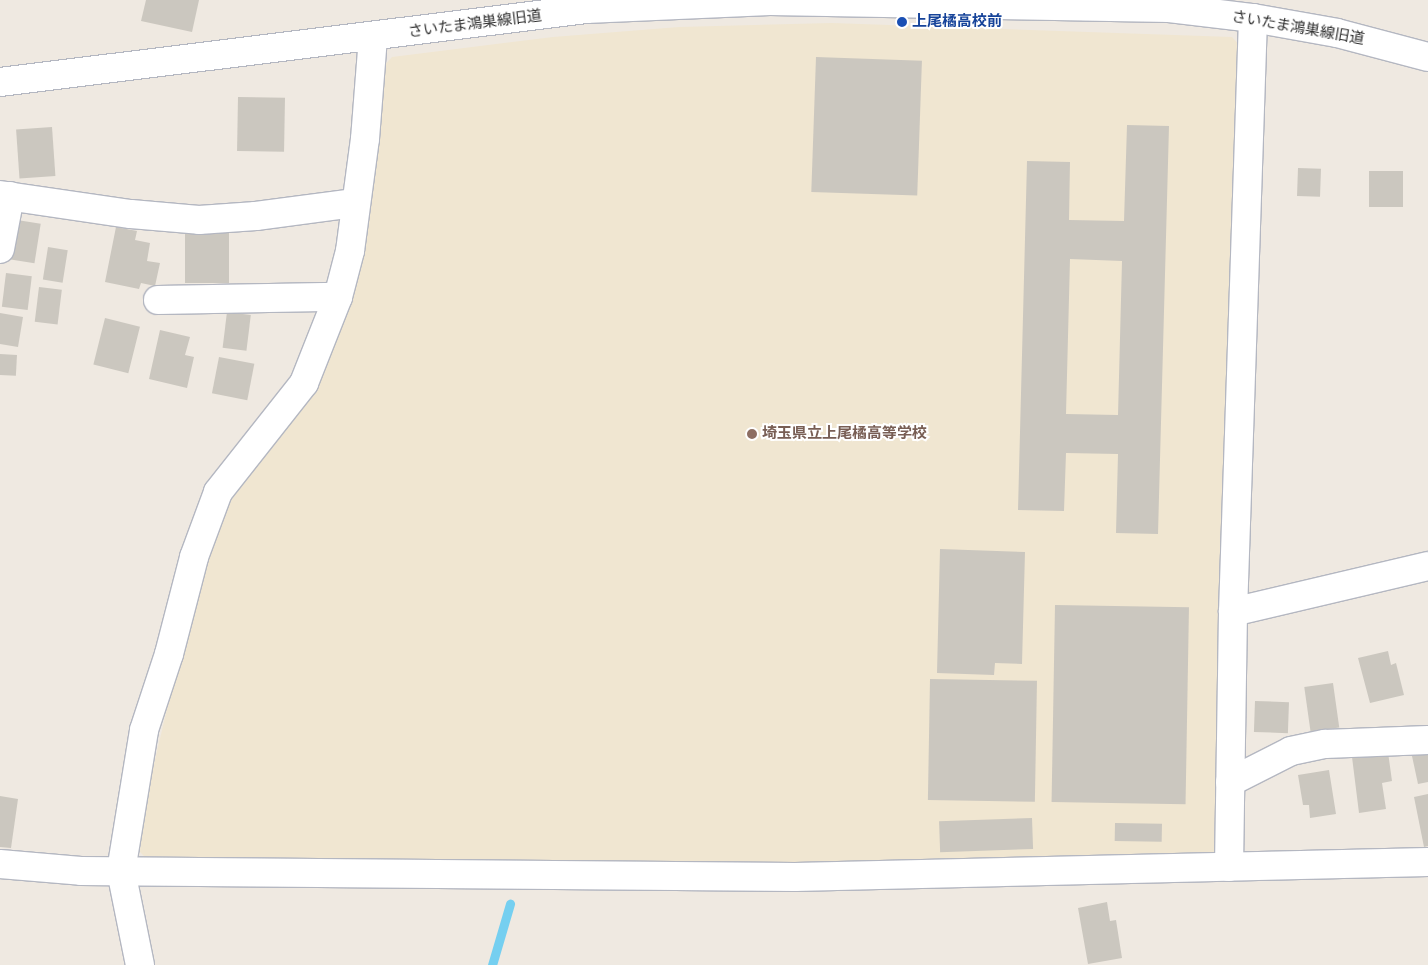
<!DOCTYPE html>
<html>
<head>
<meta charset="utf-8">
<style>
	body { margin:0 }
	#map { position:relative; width:1428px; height:965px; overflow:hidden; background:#efe9e1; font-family:"DejaVu Sans","Noto Sans JP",sans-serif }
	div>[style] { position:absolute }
	.education>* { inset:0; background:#f0e6d1 }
	.stream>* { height:9px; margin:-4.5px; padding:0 4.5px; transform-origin:4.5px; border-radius:4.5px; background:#75cff0 }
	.building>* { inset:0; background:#cbc7bf; transform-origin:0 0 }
	.roads { filter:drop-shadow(1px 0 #b4b7c1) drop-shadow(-1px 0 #b4b7c1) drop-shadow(0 1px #b4b7c1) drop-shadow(0 -1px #b4b7c1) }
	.minor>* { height:28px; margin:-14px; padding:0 14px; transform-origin:14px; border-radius:14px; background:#fff }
	.dots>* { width:14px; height:14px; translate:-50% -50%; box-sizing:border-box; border:2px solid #fff; border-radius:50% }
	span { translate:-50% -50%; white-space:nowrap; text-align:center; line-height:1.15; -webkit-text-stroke:4px #fff; paint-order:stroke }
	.transit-label { font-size:15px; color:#164399; font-weight:700 }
	.left { translate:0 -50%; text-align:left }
	.street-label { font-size:15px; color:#2e2e2e }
	.education-label { font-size:15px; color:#785e54; font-weight:700 }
</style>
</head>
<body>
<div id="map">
	<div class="education">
		<i style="clip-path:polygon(832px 23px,1232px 37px,1241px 47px,1219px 848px,1210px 857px,845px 865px,149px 861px,140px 852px,142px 815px,192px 603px,219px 524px,237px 489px,323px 358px,383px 67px,392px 57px,553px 37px,679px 27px)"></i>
	</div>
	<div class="stream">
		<i style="left:492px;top:965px;width:64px;rotate:-73.6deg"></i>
	</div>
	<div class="building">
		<i style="clip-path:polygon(146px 0,199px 0,192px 32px,141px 21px)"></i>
		<i style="left:816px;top:57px;width:106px;height:135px;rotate:2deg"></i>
		<i style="left:238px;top:97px;width:47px;height:54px;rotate:1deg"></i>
		<i style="clip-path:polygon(evenodd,1127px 125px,1169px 126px,1158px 534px,1116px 533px,1118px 454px,1066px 453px,1064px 511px,1018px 510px,1027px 161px,1070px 162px,1069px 220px,1124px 221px,1127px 125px,1070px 259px,1122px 261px,1118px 415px,1066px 414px,1070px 259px)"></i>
		<i style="left:52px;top:127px;width:49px;height:36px;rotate:86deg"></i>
		<i style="left:1298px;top:168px;width:23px;height:28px;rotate:2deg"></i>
		<i style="left:1403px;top:171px;width:36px;height:34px;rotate:90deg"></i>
		<i style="left:17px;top:220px;width:24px;height:40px;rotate:9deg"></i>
		<i style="clip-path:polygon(116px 227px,137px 231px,135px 240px,150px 243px,147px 261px,160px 263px,155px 286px,141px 283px,139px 289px,105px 282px)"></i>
		<i style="left:185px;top:230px;width:44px;height:53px"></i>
		<i style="left:48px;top:247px;width:20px;height:33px;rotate:9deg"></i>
		<i style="left:6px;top:273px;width:26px;height:34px;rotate:7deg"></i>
		<i style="left:39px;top:287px;width:23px;height:35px;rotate:7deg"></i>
		<i style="left:227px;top:312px;width:24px;height:36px;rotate:7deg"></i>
		<i style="clip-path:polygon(0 313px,23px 317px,18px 347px,0 344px)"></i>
		<i style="left:105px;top:318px;width:36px;height:48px;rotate:14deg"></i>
		<i style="clip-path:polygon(160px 330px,190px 337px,185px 355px,194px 357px,187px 388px,149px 379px)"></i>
		<i style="left:0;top:354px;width:17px;height:21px;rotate:3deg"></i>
		<i style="left:219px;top:357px;width:36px;height:37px;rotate:11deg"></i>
		<i style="clip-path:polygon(940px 549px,1025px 552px,1022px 664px,995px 663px,994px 675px,937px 673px)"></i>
		<i style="left:1055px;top:605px;width:134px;height:197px;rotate:1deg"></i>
		<i style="clip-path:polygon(1388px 651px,1391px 665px,1396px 663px,1404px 695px,1370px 703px,1358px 658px)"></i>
		<i style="left:930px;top:679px;width:107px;height:121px;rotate:1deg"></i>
		<i style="left:1333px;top:683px;width:45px;height:29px;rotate:82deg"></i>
		<i style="left:1255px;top:701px;width:34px;height:31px;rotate:2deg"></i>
		<i style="clip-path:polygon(1388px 752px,1392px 781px,1382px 783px,1386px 809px,1359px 813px,1352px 757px)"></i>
		<i style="clip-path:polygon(1428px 753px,1428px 782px,1418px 784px,1412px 756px)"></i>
		<i style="clip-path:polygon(1329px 770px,1336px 814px,1310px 818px,1309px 805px,1303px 805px,1298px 775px)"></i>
		<i style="clip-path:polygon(1428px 794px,1428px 846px,1424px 847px,1414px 797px)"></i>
		<i style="clip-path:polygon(0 796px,18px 799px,11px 848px,0 847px)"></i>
		<i style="left:1032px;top:818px;width:31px;height:93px;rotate:88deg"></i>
		<i style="left:1115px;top:823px;width:47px;height:18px;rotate:1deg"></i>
		<i style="clip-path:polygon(1107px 902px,1110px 921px,1116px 920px,1122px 958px,1088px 964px,1078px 908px)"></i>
	</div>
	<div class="roads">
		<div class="minor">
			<i style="left:0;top:82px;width:591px;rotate:-7.1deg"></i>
			<i style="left:586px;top:9px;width:184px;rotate:-2.5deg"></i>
			<i style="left:770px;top:1px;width:399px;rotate:1deg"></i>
			<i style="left:1169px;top:8px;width:85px;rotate:6.8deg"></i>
			<i style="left:1253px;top:18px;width:85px;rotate:10.1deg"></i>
			<i style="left:1337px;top:33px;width:94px;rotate:14.8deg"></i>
			<i style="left:0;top:195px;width:132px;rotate:8.3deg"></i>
			<i style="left:131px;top:214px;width:68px;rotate:5deg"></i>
			<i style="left:199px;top:220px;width:57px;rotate:-4deg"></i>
			<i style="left:256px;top:216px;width:100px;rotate:-7.5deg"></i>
			<i style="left:0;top:249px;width:54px;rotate:-79.3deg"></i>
			<i style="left:158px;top:300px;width:180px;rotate:-1deg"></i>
			<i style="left:1233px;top:612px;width:200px;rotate:-13.3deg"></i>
			<i style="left:1230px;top:782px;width:68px;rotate:-26.9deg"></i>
			<i style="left:1291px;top:751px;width:35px;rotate:-12deg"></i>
			<i style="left:1325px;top:744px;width:103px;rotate:-2.2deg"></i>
			<i style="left:0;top:864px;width:81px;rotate:4.9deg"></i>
			<i style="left:81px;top:871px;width:714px;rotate:0.48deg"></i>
			<i style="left:795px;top:877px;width:633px;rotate:-1.36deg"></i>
			<i style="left:1229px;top:867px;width:255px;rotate:-89.1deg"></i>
			<i style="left:1233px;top:612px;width:594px;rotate:-88.07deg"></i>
			<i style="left:140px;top:965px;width:96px;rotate:-101.4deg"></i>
			<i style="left:121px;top:871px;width:143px;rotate:-80.7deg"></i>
			<i style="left:144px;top:730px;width:80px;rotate:-71.8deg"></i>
			<i style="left:169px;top:654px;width:100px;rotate:-75.5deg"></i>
			<i style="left:194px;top:557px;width:69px;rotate:-69.7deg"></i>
			<i style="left:218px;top:492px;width:139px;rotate:-51.7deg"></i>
			<i style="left:304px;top:383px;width:92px;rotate:-68.4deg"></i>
			<i style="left:338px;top:297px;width:48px;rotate:-75.4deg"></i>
			<i style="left:350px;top:251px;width:113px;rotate:-82.4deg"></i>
			<i style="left:365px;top:139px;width:102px;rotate:-85.5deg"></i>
		</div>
	</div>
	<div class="dots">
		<i style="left:902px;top:22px;background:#1a4fb4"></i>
		<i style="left:752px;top:434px;background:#8d6e63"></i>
	</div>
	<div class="transit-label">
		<span class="left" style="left:912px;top:22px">上尾橘高校前</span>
	</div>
	<div class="street-label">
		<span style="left:475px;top:24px;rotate:-7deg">さいたま鴻巣線旧道</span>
		<span style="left:1298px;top:28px;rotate:10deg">さいたま鴻巣線旧道</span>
	</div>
	<div class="education-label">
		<span class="left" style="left:762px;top:434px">埼玉県立上尾橘高等学校</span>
	</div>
</div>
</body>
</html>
